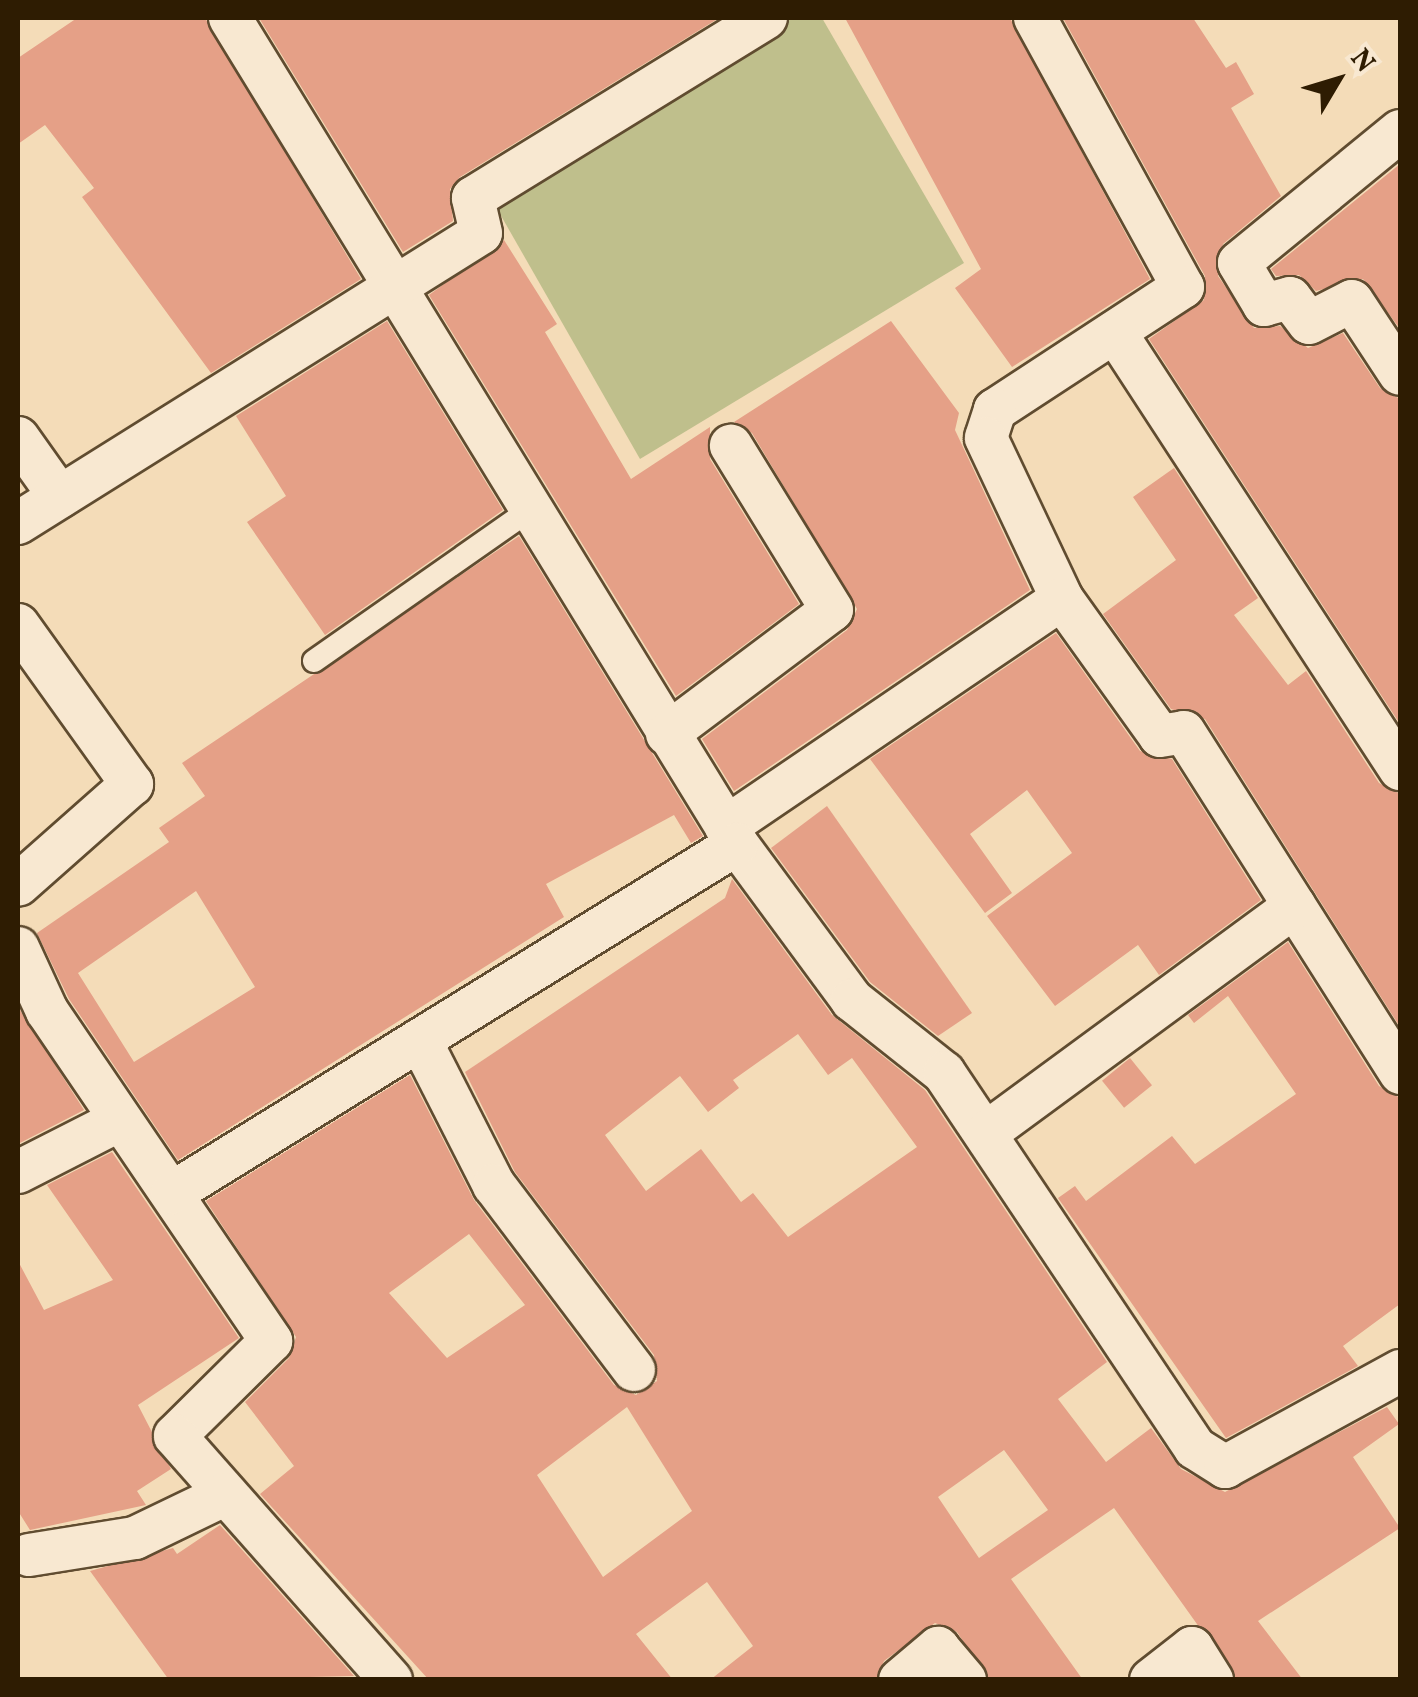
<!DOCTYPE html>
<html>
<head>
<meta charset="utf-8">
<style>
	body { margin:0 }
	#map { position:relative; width:1418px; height:1697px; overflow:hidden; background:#f4dcb8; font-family:Vollkorn,serif }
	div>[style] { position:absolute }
	.green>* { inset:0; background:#bfbf8c }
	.building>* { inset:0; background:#e5a087; transform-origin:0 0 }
	.roads { filter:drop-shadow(2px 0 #604c30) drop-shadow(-2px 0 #604c30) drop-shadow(0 2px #604c30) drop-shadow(0 -2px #604c30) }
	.lane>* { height:22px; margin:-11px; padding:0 11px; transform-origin:11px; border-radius:11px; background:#f8e8d1 }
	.street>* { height:42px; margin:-21px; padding:0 21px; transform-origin:21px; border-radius:21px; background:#f8e8d1 }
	span { translate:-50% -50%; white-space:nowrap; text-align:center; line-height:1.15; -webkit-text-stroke:8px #f8e8d1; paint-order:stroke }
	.frame { position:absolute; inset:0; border:20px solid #2e1c02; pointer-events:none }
	.north { position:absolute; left:1288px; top:30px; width:100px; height:100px; -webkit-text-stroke:8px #f8e8d1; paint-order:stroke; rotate:52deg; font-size:28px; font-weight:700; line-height:40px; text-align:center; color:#2e1c02 }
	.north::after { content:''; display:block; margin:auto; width:35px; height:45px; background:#2e1c02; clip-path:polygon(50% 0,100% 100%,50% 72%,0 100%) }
</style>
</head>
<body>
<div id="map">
	<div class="green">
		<i style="clip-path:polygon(790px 18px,822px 18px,964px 263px,640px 459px,492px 200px)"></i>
	</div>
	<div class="building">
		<i style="clip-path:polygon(77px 18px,205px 18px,361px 279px,211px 373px,82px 197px,94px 188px,45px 125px,18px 144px,18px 58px)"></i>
		<i style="clip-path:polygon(259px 18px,719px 18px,460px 177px,450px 189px,453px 221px,403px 252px)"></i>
		<i style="clip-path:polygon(845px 18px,1010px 18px,1150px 279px,1012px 367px,955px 288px,981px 269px)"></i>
		<i style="clip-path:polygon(1063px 18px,1193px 18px,1226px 68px,1236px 62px,1254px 94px,1231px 108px,1281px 196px,1223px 244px,1218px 276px,1254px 328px,1280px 326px,1308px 348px,1343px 333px,1380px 388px,1400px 399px,1400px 724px,1149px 339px,1204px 300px,1205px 276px)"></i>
		<i style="clip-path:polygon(1400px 164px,1400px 329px,1363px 279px,1316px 291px,1299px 275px,1276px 276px,1271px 269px)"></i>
		<i style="clip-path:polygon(504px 240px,557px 324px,545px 332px,631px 479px,710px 427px,710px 459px,799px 604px,676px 696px,429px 295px)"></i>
		<i style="clip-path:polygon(387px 321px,503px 510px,325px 635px,247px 522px,286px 496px,236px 416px)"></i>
		<i style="clip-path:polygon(891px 321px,959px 413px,955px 430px,1030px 590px,734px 791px,702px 739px,847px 630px,857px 609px,752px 433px,734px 422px)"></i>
		<i style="clip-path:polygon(1174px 468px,1258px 598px,1234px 615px,1288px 685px,1306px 671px,1379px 783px,1400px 794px,1400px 1027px,1205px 719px,1171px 709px,1103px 614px,1176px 560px,1133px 497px)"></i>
		<i style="clip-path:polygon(evenodd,519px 536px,703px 836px,691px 843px,674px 815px,546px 884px,564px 917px,178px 1160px,69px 999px,37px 933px,169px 842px,159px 828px,205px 796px,182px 763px,519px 536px,196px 891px,255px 987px,134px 1062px,78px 973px,196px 891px)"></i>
		<i style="clip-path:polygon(1056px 633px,1140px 751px,1172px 759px,1261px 900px,1159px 975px,1138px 945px,1055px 1006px,987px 916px,1072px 853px,1027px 790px,970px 834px,1012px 893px,985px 913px,870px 759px)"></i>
		<i style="clip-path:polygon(827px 806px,972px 1013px,938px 1036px,870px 982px,771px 848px)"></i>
		<i style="clip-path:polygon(evenodd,732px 879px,832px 1015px,925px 1090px,1107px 1362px,1058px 1399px,1106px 1462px,1151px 1428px,1181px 1469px,1225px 1492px,1387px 1407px,1399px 1424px,1353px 1457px,1400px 1528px,1258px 1621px,1303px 1680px,1237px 1680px,1114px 1508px,1011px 1579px,1083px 1680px,989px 1680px,957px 1632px,935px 1623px,884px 1661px,876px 1680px,710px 1680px,753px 1646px,707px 1582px,636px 1634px,673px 1680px,429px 1680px,260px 1494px,294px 1466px,245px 1402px,289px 1358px,296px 1337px,206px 1201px,410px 1075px,474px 1200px,614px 1385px,636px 1395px,657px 1381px,654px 1355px,515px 1172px,465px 1072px,725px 898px,732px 879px,798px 1034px,828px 1075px,852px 1058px,917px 1147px,788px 1237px,753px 1193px,741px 1202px,701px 1149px,646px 1191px,605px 1135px,680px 1076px,708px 1112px,739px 1088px,733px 1080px,798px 1034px,732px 879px,469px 1234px,525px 1305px,447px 1358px,389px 1293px,469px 1234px,732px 879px,627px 1407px,692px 1511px,603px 1577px,537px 1475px,627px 1407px,732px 879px,1004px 1450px,1048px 1510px,979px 1558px,938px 1497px,1004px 1450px)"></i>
		<i style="clip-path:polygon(1288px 942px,1379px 1086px,1400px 1098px,1400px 1304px,1343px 1346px,1358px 1366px,1226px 1438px,1058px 1198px,1075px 1186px,1086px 1201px,1172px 1136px,1195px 1164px,1296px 1094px,1228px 996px,1194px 1023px,1188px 1015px)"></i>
		<i style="clip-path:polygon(18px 1007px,84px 1110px,18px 1144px)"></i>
		<i style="left:1130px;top:1058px;width:35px;height:36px;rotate:51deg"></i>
		<i style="clip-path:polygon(112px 1152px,239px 1338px,138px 1405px,171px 1469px,137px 1491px,146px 1505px,30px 1530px,18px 1511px,18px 1261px,44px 1310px,113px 1280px,47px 1185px)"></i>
		<i style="clip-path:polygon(220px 1525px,354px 1676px,169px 1680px,90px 1571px,173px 1548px,177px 1554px)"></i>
	</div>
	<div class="roads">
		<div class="lane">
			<i style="left:314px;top:661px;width:270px;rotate:-35deg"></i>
		</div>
		<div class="street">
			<i style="left:230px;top:18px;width:969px;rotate:58.46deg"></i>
			<i style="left:737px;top:844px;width:194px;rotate:53.6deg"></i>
			<i style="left:852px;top:1000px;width:117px;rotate:38.4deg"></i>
			<i style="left:944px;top:1073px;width:451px;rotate:56.2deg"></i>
			<i style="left:1195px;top:1448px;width:36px;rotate:32deg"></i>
			<i style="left:1225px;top:1467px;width:200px;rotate:-28.7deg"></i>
			<i style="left:1035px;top:18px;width:307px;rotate:61.2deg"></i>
			<i style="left:1183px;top:287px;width:225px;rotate:146.8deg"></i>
			<i style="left:995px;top:410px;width:29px;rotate:108deg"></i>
			<i style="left:986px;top:438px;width:178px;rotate:64.7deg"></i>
			<i style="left:1062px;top:599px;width:168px;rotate:54.4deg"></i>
			<i style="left:1160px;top:736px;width:24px;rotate:-9deg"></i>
			<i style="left:1184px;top:732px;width:404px;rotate:57.6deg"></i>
			<i style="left:1400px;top:131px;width:208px;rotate:140.7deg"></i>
			<i style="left:1239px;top:263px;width:49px;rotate:59.2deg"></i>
			<i style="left:1264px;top:305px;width:27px;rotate:-15deg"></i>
			<i style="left:1290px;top:298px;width:31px;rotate:53deg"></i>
			<i style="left:1309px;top:323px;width:48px;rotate:-27.1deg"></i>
			<i style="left:1352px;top:301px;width:87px;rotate:56.7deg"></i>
			<i style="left:1115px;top:332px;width:522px;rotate:56.89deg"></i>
			<i style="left:18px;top:438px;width:72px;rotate:54.6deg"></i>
			<i style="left:18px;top:523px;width:546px;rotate:-32.06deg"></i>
			<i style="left:481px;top:233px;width:36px;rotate:-103deg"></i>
			<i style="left:473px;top:198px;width:344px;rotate:-31.6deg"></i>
			<i style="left:18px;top:625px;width:196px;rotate:54.4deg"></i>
			<i style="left:132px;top:784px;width:152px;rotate:138.5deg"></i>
			<i style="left:667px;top:734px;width:206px;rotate:-36.9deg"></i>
			<i style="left:832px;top:610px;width:193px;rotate:-121.6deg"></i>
			<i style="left:726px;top:827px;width:406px;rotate:-34.2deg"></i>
			<i style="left:18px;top:948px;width:69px;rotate:65.3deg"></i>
			<i style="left:47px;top:1011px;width:399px;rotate:55.8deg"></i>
			<i style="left:271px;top:1341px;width:135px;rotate:135.3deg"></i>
			<i style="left:175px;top:1436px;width:326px;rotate:48.5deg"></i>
			<i style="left:420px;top:1040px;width:163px;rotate:63deg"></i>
			<i style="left:494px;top:1185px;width:232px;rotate:52.9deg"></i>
			<i style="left:986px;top:1133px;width:383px;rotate:-36.3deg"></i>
			<i style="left:18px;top:1172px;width:112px;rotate:-27deg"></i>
			<i style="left:172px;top:1193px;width:664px;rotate:-31.7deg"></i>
			<i style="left:29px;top:1555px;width:107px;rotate:-9.1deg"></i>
			<i style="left:135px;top:1538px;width:101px;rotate:-25.8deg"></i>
			<i style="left:900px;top:1680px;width:50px;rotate:-40.1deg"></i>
			<i style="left:938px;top:1648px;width:42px;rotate:49.8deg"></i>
			<i style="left:1151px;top:1680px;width:52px;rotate:-38deg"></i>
			<i style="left:1192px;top:1648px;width:38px;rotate:58deg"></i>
		</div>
	</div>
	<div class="frame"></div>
	<div class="north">N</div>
</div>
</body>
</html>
